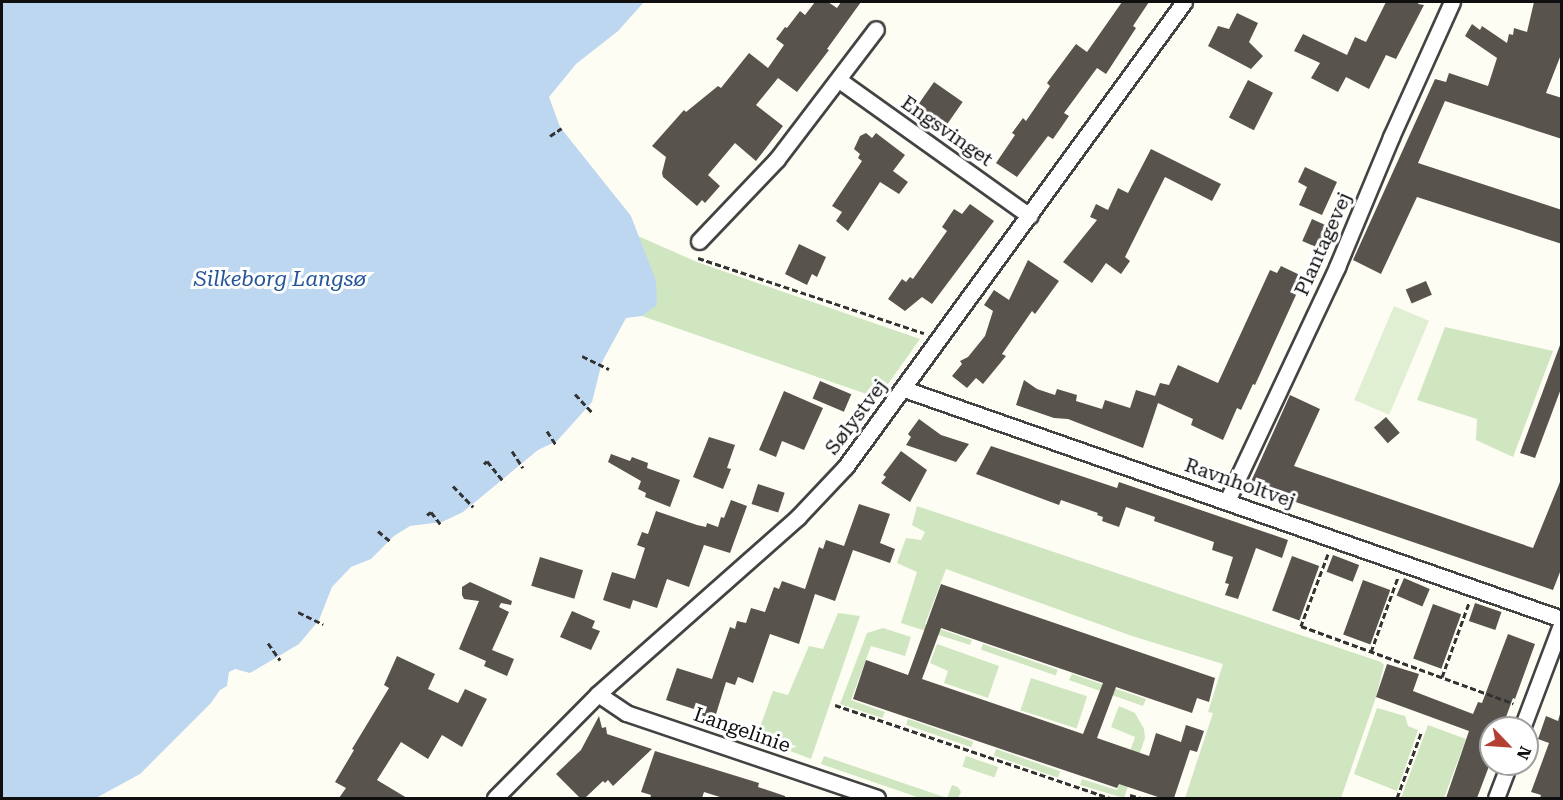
<!DOCTYPE html>
<html>
<head>
<meta charset="utf-8">
<style>
	body { margin:0 }
	#map { position:relative; width:1563px; height:800px; overflow:hidden; background:#fefdf4; font-family:"Roboto Serif",serif }
	div>[style] { position:absolute }
	.green>* { inset:0; background:#cfe6c0; transform-origin:0 0 }
	.pitch>* { inset:0; background:#e0eed1; transform-origin:0 0 }
	.water>* { inset:0; background:#bdd7f1 }
	.building>* { inset:0; background:#58534d; transform-origin:0 0 }
	.path>* { height:3px; margin-top:-1.5px; transform-origin:0; background:repeating-linear-gradient(90deg,#323232 0 6px,transparent 0 9px) }
	.roads { filter:drop-shadow(2px 0 #434343) drop-shadow(-2px 0 #434343) drop-shadow(0 2px #434343) drop-shadow(0 -2px #434343) }
	.minor>* { height:15px; margin:-7.5px; padding:0 7.5px; transform-origin:7.5px; border-radius:7.5px; background:#fff }
	span { translate:-50% -50%; white-space:nowrap; text-align:center; line-height:1.15; -webkit-text-stroke:6px #fff; paint-order:stroke }
	.street-label { font-size:20px; color:#101010 }
	.water-label { font-size:21px; color:#245597; font-style:italic }
	.frame { position:absolute; inset:0; border:3px solid #101010; pointer-events:none }
	.north { position:absolute; left:1479px; top:716px; width:60px; height:60px; box-sizing:border-box; background:#fff; border:2px solid #9f9f9f; border-radius:50%; rotate:115deg; font-size:16px; font-weight:700; line-height:24px; text-align:center; color:#101010 }
	.north::after { content:''; display:block; margin:auto; width:21px; height:27px; background:#b44035; clip-path:polygon(50% 0,100% 100%,50% 72%,0 100%) }
</style>
</head>
<body>
<div id="map">
	<div class="green">
		<i style="clip-path:polygon(638px 236px,697px 262px,920px 339px,878px 398px,642px 316px,657px 304px)"></i>
		<i style="clip-path:polygon(1445px 327px,1553px 351px,1513px 457px,1476px 440px,1477px 419px,1417px 400px)"></i>
		<i style="clip-path:polygon(917px 506px,1381px 662px,1384px 665px,1376px 697px,1341px 798px,1185px 798px,1213px 713px,1208px 712px,1223px 664px,1132px 636px,946px 569px,925px 624px,972px 640px,970px 645px,901px 623px,917px 572px,897px 563px,906px 538px,921px 540px,925px 532px,912px 525px)"></i>
		<i style="clip-path:polygon(838px 613px,860px 616px,811px 759px,756px 738px,773px 691px,788px 695px,809px 646px,823px 649px)"></i>
		<i style="clip-path:polygon(883px 628px,911px 637px,905px 656px,871px 646px,851px 700px,885px 712px,882px 718px,840px 704px,867px 633px)"></i>
		<i style="clip-path:polygon(937px 644px,999px 666px,988px 698px,944px 683px,948px 671px,930px 663px)"></i>
		<i style="left:983px;top:644px;width:79px;height:6px;rotate:19deg"></i>
		<i style="clip-path:polygon(1072px 674px,1146px 699px,1143px 706px,1069px 680px)"></i>
		<i style="left:1031px;top:678px;width:59px;height:34px;rotate:18deg"></i>
		<i style="clip-path:polygon(1119px 706px,1135px 713px,1144px 729px,1145px 738px,1124px 798px,1080px 785px,1082px 779px,1117px 790px,1135px 737px,1111px 727px)"></i>
		<i style="clip-path:polygon(1377px 708px,1405px 716px,1408px 726px,1418px 730px,1397px 791px,1354px 774px)"></i>
		<i style="left:908px;top:719px;width:69px;height:6px;rotate:19deg"></i>
		<i style="clip-path:polygon(1428px 725px,1466px 739px,1444px 798px,1401px 798px)"></i>
		<i style="left:996px;top:749px;width:68px;height:7px;rotate:19deg"></i>
		<i style="clip-path:polygon(824px 756px,947px 798px,952px 785px,958px 787px,961px 792px,958px 798px,920px 798px,821px 764px)"></i>
		<i style="left:966px;top:756px;width:34px;height:11px;rotate:19deg"></i>
	</div>
	<div class="pitch">
		<i style="left:1394px;top:306px;width:38px;height:102px;rotate:23deg"></i>
	</div>
	<div class="water">
		<i style="clip-path:polygon(2px 2px,644px 2px,618px 31px,576px 64px,549px 97px,560px 127px,631px 216px,656px 281px,657px 305px,642px 316px,626px 318px,602px 362px,592px 402px,557px 441px,538px 450px,463px 512px,442px 522px,410px 526px,394px 536px,371px 559px,351px 567px,332px 587px,319px 620px,299px 644px,250px 673px,235px 669px,229px 672px,227px 686px,220px 690px,211px 703px,140px 774px,96px 798px,2px 798px)"></i>
	</div>
	<div class="building">
		<i style="clip-path:polygon(815px 2px,828px 2px,837px 8px,841px 2px,861px 2px,827px 49px,829px 50px,797px 92px,778px 78px,756px 105px,783px 126px,756px 161px,735px 143px,708px 175px,720px 186px,705px 203px,702px 200px,697px 206px,663px 177px,662px 173px,666px 157px,652px 146px,684px 110px,686px 112px,718px 86px,721px 88px,749px 53px,768px 68px,784px 45px,776px 39px,785px 27px,787px 28px,800px 11px,805px 15px)"></i>
		<i style="clip-path:polygon(1122px 2px,1149px 2px,1133px 26px,1136px 28px,1106px 74px,1097px 68px,1064px 113px,1069px 116px,1053px 139px,1048px 136px,1017px 177px,996px 163px,1015px 135px,1012px 133px,1023px 118px,1026px 121px,1050px 86px,1047px 83px,1076px 44px,1087px 52px)"></i>
		<i style="clip-path:polygon(1386px 2px,1419px 2px,1418px 4px,1424px 5px,1396px 59px,1386px 55px,1369px 89px,1346px 77px,1338px 92px,1311px 78px,1320px 63px,1294px 51px,1303px 34px,1347px 55px,1355px 37px,1366px 42px)"></i>
		<i style="clip-path:polygon(1534px 2px,1562px 2px,1562px 52px,1546px 93px,1562px 98px,1562px 139px,1445px 101px,1418px 163px,1562px 210px,1562px 244px,1417px 197px,1381px 274px,1353px 260px,1435px 79px,1446px 82px,1449px 73px,1488px 86px,1497px 58px,1465px 36px,1472px 24px,1480px 30px,1482px 26px,1507px 43px,1509px 34px,1513px 35px,1514px 28px,1527px 32px)"></i>
		<i style="clip-path:polygon(1237px 13px,1258px 23px,1249px 42px,1263px 56px,1251px 69px,1208px 46px,1218px 26px,1229px 29px)"></i>
		<i style="left:1248px;top:80px;width:28px;height:42px;rotate:27deg"></i>
		<i style="left:934px;top:82px;width:35px;height:29px;rotate:35deg"></i>
		<i style="clip-path:polygon(866px 133px,872px 138px,876px 133px,905px 155px,893px 171px,908px 182px,899px 194px,880px 182px,848px 231px,836px 221px,842px 212px,832px 206px,862px 161px,858px 158px,860px 154px,854px 149px,860px 136px)"></i>
		<i style="clip-path:polygon(1151px 149px,1221px 184px,1212px 201px,1165px 177px,1125px 257px,1130px 261px,1121px 274px,1106px 263px,1092px 283px,1063px 262px,1097px 220px,1090px 217px,1096px 204px,1108px 210px,1118px 188px,1128px 193px)"></i>
		<i style="clip-path:polygon(1305px 167px,1337px 182px,1322px 215px,1299px 205px,1307px 187px,1298px 182px)"></i>
		<i style="clip-path:polygon(970px 204px,994px 221px,932px 304px,922px 297px,905px 311px,888px 299px,902px 279px,906px 282px,910px 277px,913px 279px,947px 231px,942px 227px,954px 209px,962px 214px)"></i>
		<i style="left:1312px;top:219px;width:17px;height:24px;rotate:24deg"></i>
		<i style="clip-path:polygon(799px 244px,826px 257px,817px 277px,812px 274px,807px 285px,785px 274px)"></i>
		<i style="clip-path:polygon(1028px 260px,1059px 281px,1038px 310px,1035px 314px,1032px 311px,1002px 354px,1006px 356px,983px 384px,976px 378px,967px 388px,952px 376px,962px 364px,960px 361px,968px 357px,985px 336px,993px 311px,984px 305px,994px 290px,1009px 300px)"></i>
		<i style="clip-path:polygon(1281px 266px,1302px 276px,1301px 284px,1255px 385px,1253px 384px,1241px 410px,1237px 408px,1223px 440px,1191px 425px,1193px 419px,1158px 403px,1143px 448px,1068px 419px,1054px 418px,1016px 405px,1024px 380px,1037px 389px,1055px 395px,1057px 389px,1077px 395px,1076px 401px,1102px 409px,1105px 400px,1130px 408px,1136px 390px,1155px 396px,1160px 383px,1169px 385px,1178px 365px,1218px 383px,1270px 270px,1277px 273px)"></i>
		<i style="left:1426px;top:281px;width:15px;height:22px;rotate:67deg"></i>
		<i style="clip-path:polygon(1560px 345px,1562px 386px,1535px 458px,1520px 453px)"></i>
		<i style="left:820px;top:381px;width:34px;height:19px;rotate:23deg"></i>
		<i style="clip-path:polygon(784px 391px,823px 408px,804px 450px,782px 441px,776px 457px,759px 450px)"></i>
		<i style="clip-path:polygon(1290px 395px,1320px 409px,1294px 466px,1533px 548px,1562px 477px,1562px 567px,1553px 590px,1249px 486px)"></i>
		<i style="left:1386px;top:417px;width:21px;height:16px;rotate:49deg"></i>
		<i style="clip-path:polygon(919px 419px,941px 435px,969px 444px,956px 462px,906px 445px,911px 437px,908px 434px)"></i>
		<i style="clip-path:polygon(709px 437px,735px 445px,727px 468px,731px 469px,723px 489px,693px 477px)"></i>
		<i style="clip-path:polygon(991px 446px,1117px 488px,1119px 482px,1288px 540px,1282px 558px,1256px 548px,1238px 599px,1225px 595px,1229px 584px,1225px 583px,1233px 557px,1212px 550px,1214px 542px,1154px 521px,1155px 517px,1126px 507px,1119px 527px,1102px 521px,1103px 517px,1097px 515px,1098px 513px,1061px 500px,1059px 505px,976px 474px)"></i>
		<i style="clip-path:polygon(901px 451px,927px 470px,910px 502px,881px 483px,886px 477px,883px 475px)"></i>
		<i style="clip-path:polygon(611px 454px,630px 461px,632px 457px,648px 463px,647px 468px,680px 480px,670px 507px,645px 497px,646px 493px,638px 489px,641px 481px,608px 462px)"></i>
		<i style="left:758px;top:484px;width:28px;height:21px;rotate:18deg"></i>
		<i style="clip-path:polygon(731px 500px,747px 506px,730px 553px,704px 545px,689px 587px,667px 579px,657px 608px,633px 600px,630px 609px,603px 600px,612px 572px,635px 579px,645px 548px,637px 545px,642px 532px,648px 534px,656px 511px,697px 525px,706px 527px,707px 523px,718px 527px,721px 517px,724px 518px)"></i>
		<i style="clip-path:polygon(859px 504px,890px 514px,880px 543px,895px 549px,890px 563px,853px 550px,835px 601px,815px 594px,799px 644px,770px 634px,753px 683px,738px 677px,735px 685px,726px 682px,712px 727px,696px 721px,700px 711px,666px 700px,677px 668px,712px 679px,730px 627px,735px 629px,737px 621px,746px 623px,751px 608px,765px 612px,774px 587px,779px 589px,782px 581px,805px 589px,819px 547px,823px 549px,826px 540px,844px 546px)"></i>
		<i style="left:1333px;top:555px;width:28px;height:18px;rotate:21deg"></i>
		<i style="left:1292px;top:556px;width:29px;height:58px;rotate:20deg"></i>
		<i style="left:540px;top:557px;width:45px;height:30px;rotate:17deg"></i>
		<i style="left:1404px;top:578px;width:28px;height:19px;rotate:23deg"></i>
		<i style="left:1363px;top:580px;width:29px;height:58px;rotate:20deg"></i>
		<i style="clip-path:polygon(470px 582px,512px 601px,511px 605px,501px 603px,499px 607px,509px 612px,492px 650px,514px 659px,507px 676px,484px 666px,486px 661px,459px 649px,479px 601px,464px 599px,462px 595px,462px 587px)"></i>
		<i style="clip-path:polygon(evenodd,941px 584px,1215px 678px,1209px 702px,1197px 698px,1192px 713px,1116px 687px,1097px 738px,1149px 756px,1156px 733px,1181px 742px,1186px 725px,1204px 731px,1197px 752px,1190px 750px,1174px 798px,1161px 798px,1119px 784px,1117px 788px,853px 699px,866px 660px,908px 675px,941px 584px,941px 628px,1103px 683px,1083px 734px,922px 679px,941px 628px)"></i>
		<i style="left:1475px;top:603px;width:28px;height:19px;rotate:19deg"></i>
		<i style="left:1433px;top:604px;width:30px;height:58px;rotate:20deg"></i>
		<i style="clip-path:polygon(572px 611px,595px 621px,592px 628px,600px 631px,591px 650px,560px 637px)"></i>
		<i style="clip-path:polygon(1508px 634px,1535px 644px,1515px 699px,1513px 698px,1502px 728px,1491px 728px,1491px 761px,1477px 798px,1446px 798px,1469px 731px,1376px 697px,1387px 664px,1419px 674px,1413px 691px,1473px 714px,1478px 702px,1482px 703px)"></i>
		<i style="clip-path:polygon(397px 656px,435px 674px,428px 689px,458px 703px,465px 689px,487px 699px,462px 747px,442px 735px,428px 759px,401px 742px,377px 780px,407px 798px,339px 798px,346px 788px,335px 782px,354px 750px,352px 749px,389px 688px,384px 685px)"></i>
		<i style="clip-path:polygon(1560px 714px,1562px 798px,1540px 798px,1541px 795px,1531px 792px,1549px 743px,1538px 739px,1546px 716px,1558px 721px)"></i>
		<i style="clip-path:polygon(599px 716px,602px 728px,606px 727px,607px 734px,652px 749px,613px 786px,608px 780px,605px 783px,603px 781px,585px 798px,580px 798px,556px 774px,581px 750px)"></i>
		<i style="clip-path:polygon(655px 751px,759px 783px,758px 787px,785px 796px,785px 798px,723px 798px,704px 792px,702px 798px,650px 798px,651px 795px,641px 792px)"></i>
	</div>
	<div class="path">
		<i style="left:550px;top:136px;width:14px;rotate:-34deg"></i>
		<i style="left:698px;top:258px;width:238px;rotate:18.4deg"></i>
		<i style="left:582px;top:356px;width:30px;rotate:26deg"></i>
		<i style="left:575px;top:394px;width:26px;rotate:47deg"></i>
		<i style="left:547px;top:431px;width:17px;rotate:57deg"></i>
		<i style="left:512px;top:451px;width:20px;rotate:57deg"></i>
		<i style="left:484px;top:464px;width:4px;rotate:-45deg"></i>
		<i style="left:487px;top:461px;width:27px;rotate:51deg"></i>
		<i style="left:453px;top:486px;width:29px;rotate:46deg"></i>
		<i style="left:427px;top:515px;width:5px;rotate:-37deg"></i>
		<i style="left:431px;top:512px;width:16px;rotate:52deg"></i>
		<i style="left:378px;top:531px;width:17px;rotate:40deg"></i>
		<i style="left:1328px;top:554px;width:77px;rotate:110.6deg"></i>
		<i style="left:1301px;top:626px;width:226px;rotate:20deg"></i>
		<i style="left:298px;top:612px;width:28px;rotate:26deg"></i>
		<i style="left:268px;top:643px;width:21px;rotate:55deg"></i>
		<i style="left:1371px;top:652px;width:80px;rotate:-70.2deg"></i>
		<i style="left:1442px;top:677px;width:79px;rotate:-70deg"></i>
		<i style="left:835px;top:705px;width:290px;rotate:18.7deg"></i>
		<i style="left:1130px;top:795px;width:11px;rotate:15deg"></i>
		<i style="left:1397px;top:798px;width:69px;rotate:-69.7deg"></i>
	</div>
	<div class="roads">
		<div class="minor">
			<i style="left:839px;top:80px;width:234px;rotate:35.5deg"></i>
			<i style="left:699px;top:241px;width:113px;rotate:-46.4deg"></i>
			<i style="left:777px;top:159px;width:163px;rotate:-52.7deg"></i>
			<i style="left:904px;top:389px;width:697px;rotate:19.27deg"></i>
			<i style="left:1227px;top:501px;width:259px;rotate:-64.8deg"></i>
			<i style="left:1337px;top:267px;width:141px;rotate:-67.4deg"></i>
			<i style="left:1391px;top:137px;width:148px;rotate:-65.7deg"></i>
			<i style="left:598px;top:694px;width:34px;rotate:34deg"></i>
			<i style="left:626px;top:713px;width:265px;rotate:18.7deg"></i>
			<i style="left:1522px;top:728px;width:113px;rotate:-69.3deg"></i>
			<i style="left:495px;top:798px;width:146px;rotate:-45.3deg"></i>
			<i style="left:598px;top:694px;width:267px;rotate:-41.5deg"></i>
			<i style="left:798px;top:517px;width:70px;rotate:-46.7deg"></i>
			<i style="left:846px;top:466px;width:574px;rotate:-53.93deg"></i>
			<i style="left:1496px;top:798px;width:36px;rotate:-69deg"></i>
		</div>
	</div>
	<div class="street-label">
		<span style="left:947px;top:131px;rotate:35deg">Engsvinget</span>
		<span style="left:1323px;top:244px;rotate:-66deg">Plantagevej</span>
		<span style="left:856px;top:417px;rotate:-53deg">Sølystvej</span>
		<span style="left:1240px;top:483px;rotate:19deg">Ravnholtvej</span>
		<span style="left:742px;top:730px;rotate:19deg">Langelinie</span>
	</div>
	<div class="water-label">
		<span style="left:280px;top:279px">Silkeborg Langsø</span>
	</div>
	<div class="frame"></div>
	<div class="north">N</div>
</div>
</body>
</html>
